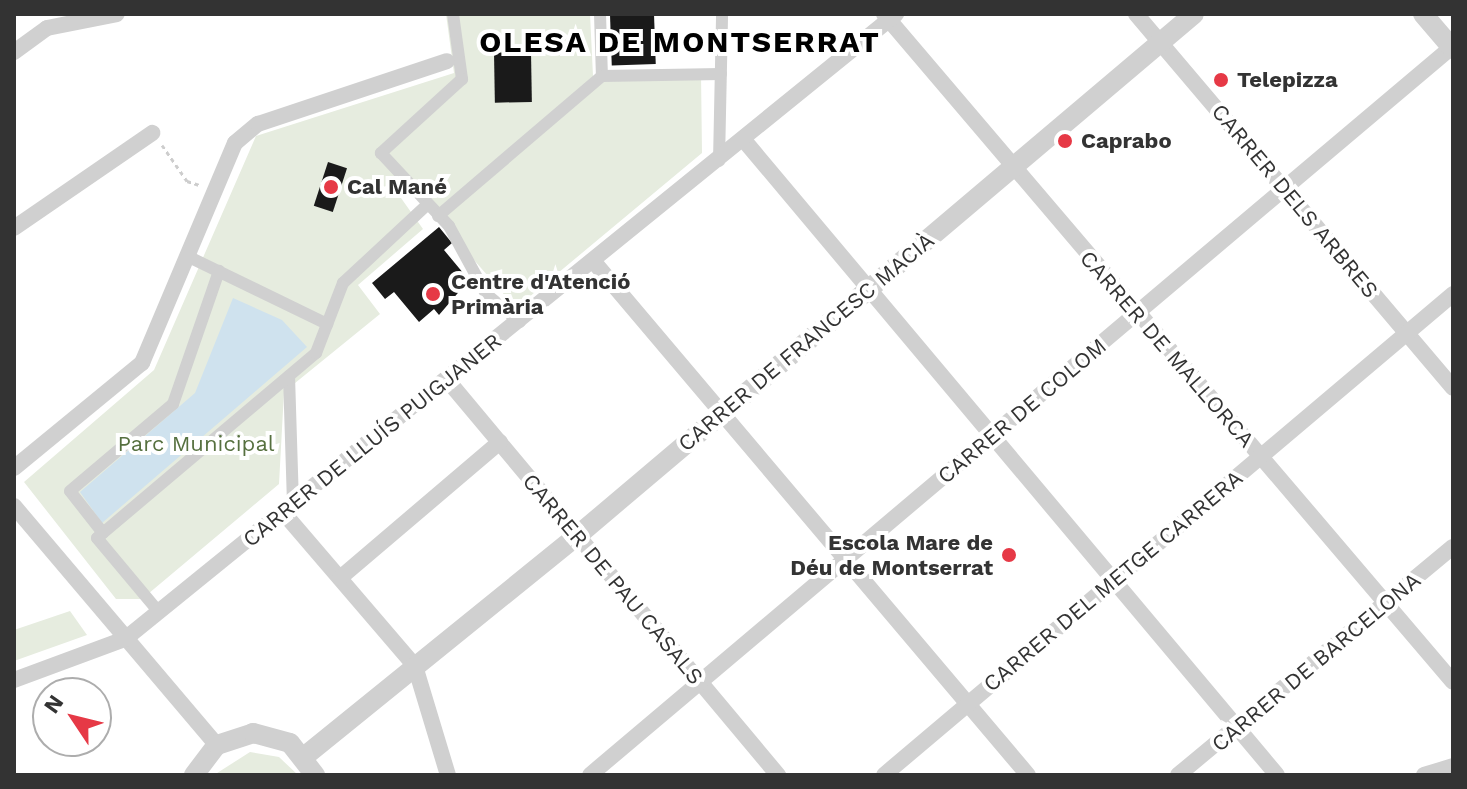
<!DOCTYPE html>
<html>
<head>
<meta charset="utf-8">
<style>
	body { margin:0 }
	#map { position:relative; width:1467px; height:789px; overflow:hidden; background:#fff; font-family:"Work Sans",sans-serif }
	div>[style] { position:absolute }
	.green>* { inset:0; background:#e6ecdf }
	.water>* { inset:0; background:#cfe2ee }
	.building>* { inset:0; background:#1a1a1a; transform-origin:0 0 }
	.path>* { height:3px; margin-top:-1.5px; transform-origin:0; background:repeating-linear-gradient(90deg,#cdcdcd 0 4px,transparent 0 8px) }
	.pedestrian>* { height:12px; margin:-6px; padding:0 6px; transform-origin:6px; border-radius:6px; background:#d0d0d0 }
	.minor>* { height:16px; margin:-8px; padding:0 8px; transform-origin:8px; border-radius:8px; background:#d0d0d0 }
	.tertiary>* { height:20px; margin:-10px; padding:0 10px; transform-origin:10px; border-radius:10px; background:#d0d0d0 }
	.dots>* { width:22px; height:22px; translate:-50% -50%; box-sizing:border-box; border:4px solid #fff; border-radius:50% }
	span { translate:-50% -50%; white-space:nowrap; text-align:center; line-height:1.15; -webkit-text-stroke:8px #fff; paint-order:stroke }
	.poi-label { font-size:22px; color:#333; font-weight:700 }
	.left { translate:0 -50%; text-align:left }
	.right { translate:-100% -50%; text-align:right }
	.street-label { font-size:22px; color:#333 }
	.park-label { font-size:22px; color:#56703f }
	.district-label { font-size:30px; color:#000; font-weight:700; letter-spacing:2px }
	.frame { position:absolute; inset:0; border:16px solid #333; pointer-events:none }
	.north { position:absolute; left:32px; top:677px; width:80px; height:80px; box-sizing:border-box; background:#fff; border:2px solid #adadad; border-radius:50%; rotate:305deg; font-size:22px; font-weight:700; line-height:32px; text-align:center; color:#333 }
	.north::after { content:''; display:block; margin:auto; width:28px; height:36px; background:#e63946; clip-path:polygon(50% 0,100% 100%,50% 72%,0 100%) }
</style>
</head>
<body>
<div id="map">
	<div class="green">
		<i style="clip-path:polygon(446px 14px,590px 14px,593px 76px,701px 73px,702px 153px,516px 308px,411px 188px,401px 198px,423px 229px,358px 285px,380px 314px,284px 392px,279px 484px,142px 599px,116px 599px,24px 482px,154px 370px,256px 136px,454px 73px)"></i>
		<i style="clip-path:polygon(70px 611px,87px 635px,14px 661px,14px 630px)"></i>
		<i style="clip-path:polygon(250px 752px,279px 757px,298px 775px,214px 775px)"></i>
	</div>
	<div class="water">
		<i style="clip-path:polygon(233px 298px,282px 320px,307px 347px,102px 523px,80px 492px,195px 393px)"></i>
	</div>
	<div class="building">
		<i style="left:654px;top:14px;width:50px;height:44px;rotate:88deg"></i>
		<i style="left:531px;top:52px;width:50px;height:37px;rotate:89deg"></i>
		<i style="left:328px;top:162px;width:20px;height:46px;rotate:18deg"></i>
		<i style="clip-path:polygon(439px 227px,452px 243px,444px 250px,469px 280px,439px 315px,434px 309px,419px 322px,394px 292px,385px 299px,372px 283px)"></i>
	</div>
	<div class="path">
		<i style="left:162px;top:145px;width:44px;rotate:55.2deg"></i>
		<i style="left:187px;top:181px;width:13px;rotate:18deg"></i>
	</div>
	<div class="pedestrian">
		<i style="left:453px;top:14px;width:66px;rotate:82.1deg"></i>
		<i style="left:462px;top:79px;width:110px;rotate:137.6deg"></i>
		<i style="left:381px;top:153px;width:100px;rotate:47deg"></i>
		<i style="left:449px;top:226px;width:77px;rotate:61.4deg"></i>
		<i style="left:486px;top:294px;width:44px;rotate:39.5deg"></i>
		<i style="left:600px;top:14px;width:62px;rotate:88.2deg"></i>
		<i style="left:719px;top:161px;width:147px;rotate:-88.8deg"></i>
		<i style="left:438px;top:216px;width:216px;rotate:-40.5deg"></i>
		<i style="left:602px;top:76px;width:119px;rotate:-1deg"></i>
		<i style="left:187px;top:256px;width:156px;rotate:25.9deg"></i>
		<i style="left:289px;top:376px;width:126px;rotate:88.2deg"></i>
		<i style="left:103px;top:533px;width:53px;rotate:-128.2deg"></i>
		<i style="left:70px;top:491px;width:135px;rotate:-40.2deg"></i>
		<i style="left:173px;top:404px;width:141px;rotate:-70.9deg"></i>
		<i style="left:158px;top:611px;width:95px;rotate:-129.9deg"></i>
		<i style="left:97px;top:538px;width:287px;rotate:-40.2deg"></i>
		<i style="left:316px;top:353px;width:75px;rotate:-68.9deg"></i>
		<i style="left:343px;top:283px;width:115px;rotate:-42.9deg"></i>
	</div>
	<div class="minor">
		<i style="left:884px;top:14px;width:877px;rotate:49.58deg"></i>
		<i style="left:1136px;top:14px;width:490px;rotate:49.7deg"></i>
		<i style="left:14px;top:52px;width:41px;rotate:-36deg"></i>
		<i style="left:47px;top:28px;width:71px;rotate:-11.3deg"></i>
		<i style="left:743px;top:139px;width:830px;rotate:49.98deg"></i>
		<i style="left:14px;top:228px;width:168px;rotate:-34.5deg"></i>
		<i style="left:594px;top:262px;width:672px;rotate:49.77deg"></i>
		<i style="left:449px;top:382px;width:513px;rotate:50.07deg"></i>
		<i style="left:14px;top:468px;width:166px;rotate:-39.4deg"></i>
		<i style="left:142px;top:363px;width:239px;rotate:-67.1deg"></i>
		<i style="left:235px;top:143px;width:30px;rotate:-40deg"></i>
		<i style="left:258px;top:124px;width:199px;rotate:-18.4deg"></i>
		<i style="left:14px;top:506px;width:314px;rotate:49.7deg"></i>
		<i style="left:282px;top:511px;width:204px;rotate:49.4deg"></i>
		<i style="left:415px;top:666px;width:114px;rotate:73.2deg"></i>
		<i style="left:340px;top:578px;width:210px;rotate:-40.4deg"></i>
		<i style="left:14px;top:680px;width:118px;rotate:-20.3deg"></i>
		<i style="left:125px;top:639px;width:993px;rotate:-39.03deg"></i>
		<i style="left:590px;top:775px;width:1130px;rotate:-40.19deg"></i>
		<i style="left:884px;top:775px;width:745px;rotate:-40.21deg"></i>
		<i style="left:1178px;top:775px;width:357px;rotate:-39.7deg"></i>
		<i style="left:1424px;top:775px;width:30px;rotate:-17deg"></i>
	</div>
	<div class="tertiary">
		<i style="left:1423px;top:14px;width:46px;rotate:49.4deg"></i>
		<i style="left:305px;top:756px;width:350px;rotate:-39deg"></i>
		<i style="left:577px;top:536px;width:808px;rotate:-40.23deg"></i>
		<i style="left:194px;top:775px;width:38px;rotate:-53deg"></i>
		<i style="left:217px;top:745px;width:38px;rotate:-18deg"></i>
		<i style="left:253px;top:733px;width:38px;rotate:15deg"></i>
		<i style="left:290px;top:743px;width:41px;rotate:52deg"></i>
	</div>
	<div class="dots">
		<i style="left:1221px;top:80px;background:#e63946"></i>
		<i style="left:1065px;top:141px;background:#e63946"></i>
		<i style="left:331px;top:187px;background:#e63946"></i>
		<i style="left:433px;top:294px;background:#e63946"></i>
		<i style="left:1009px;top:555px;background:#e63946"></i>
	</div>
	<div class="poi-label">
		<span class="left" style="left:1237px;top:80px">Telepizza</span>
		<span class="left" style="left:1081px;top:141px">Caprabo</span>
		<span class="left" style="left:347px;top:187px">Cal Mané</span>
		<span class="left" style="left:451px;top:294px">Centre d'Atenció<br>Primària</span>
		<span class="right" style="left:993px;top:555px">Escola Mare de<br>Déu de Montserrat</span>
	</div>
	<div class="street-label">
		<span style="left:1295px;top:201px;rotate:50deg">CARRER DELS ARBRES</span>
		<span style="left:806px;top:342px;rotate:-40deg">CARRER DE FRANCESC MACIÀ</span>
		<span style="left:1167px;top:349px;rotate:49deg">CARRER DE MALLORCA</span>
		<span style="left:1022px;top:411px;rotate:-40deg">CARRER DE COLOM</span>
		<span style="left:372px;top:440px;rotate:-39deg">CARRER DE LLUÍS PUIGJANER</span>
		<span style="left:613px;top:579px;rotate:50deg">CARRER DE PAU CASALS</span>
		<span style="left:1113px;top:581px;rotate:-40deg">CARRER DEL METGE CARRERA</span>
		<span style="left:1316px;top:662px;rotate:-40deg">CARRER DE BARCELONA</span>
	</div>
	<div class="park-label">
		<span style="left:196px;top:444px">Parc Municipal</span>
	</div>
	<div class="district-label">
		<span style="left:680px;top:42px">OLESA DE MONTSERRAT</span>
	</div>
	<div class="frame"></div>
	<div class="north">N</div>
</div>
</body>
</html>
